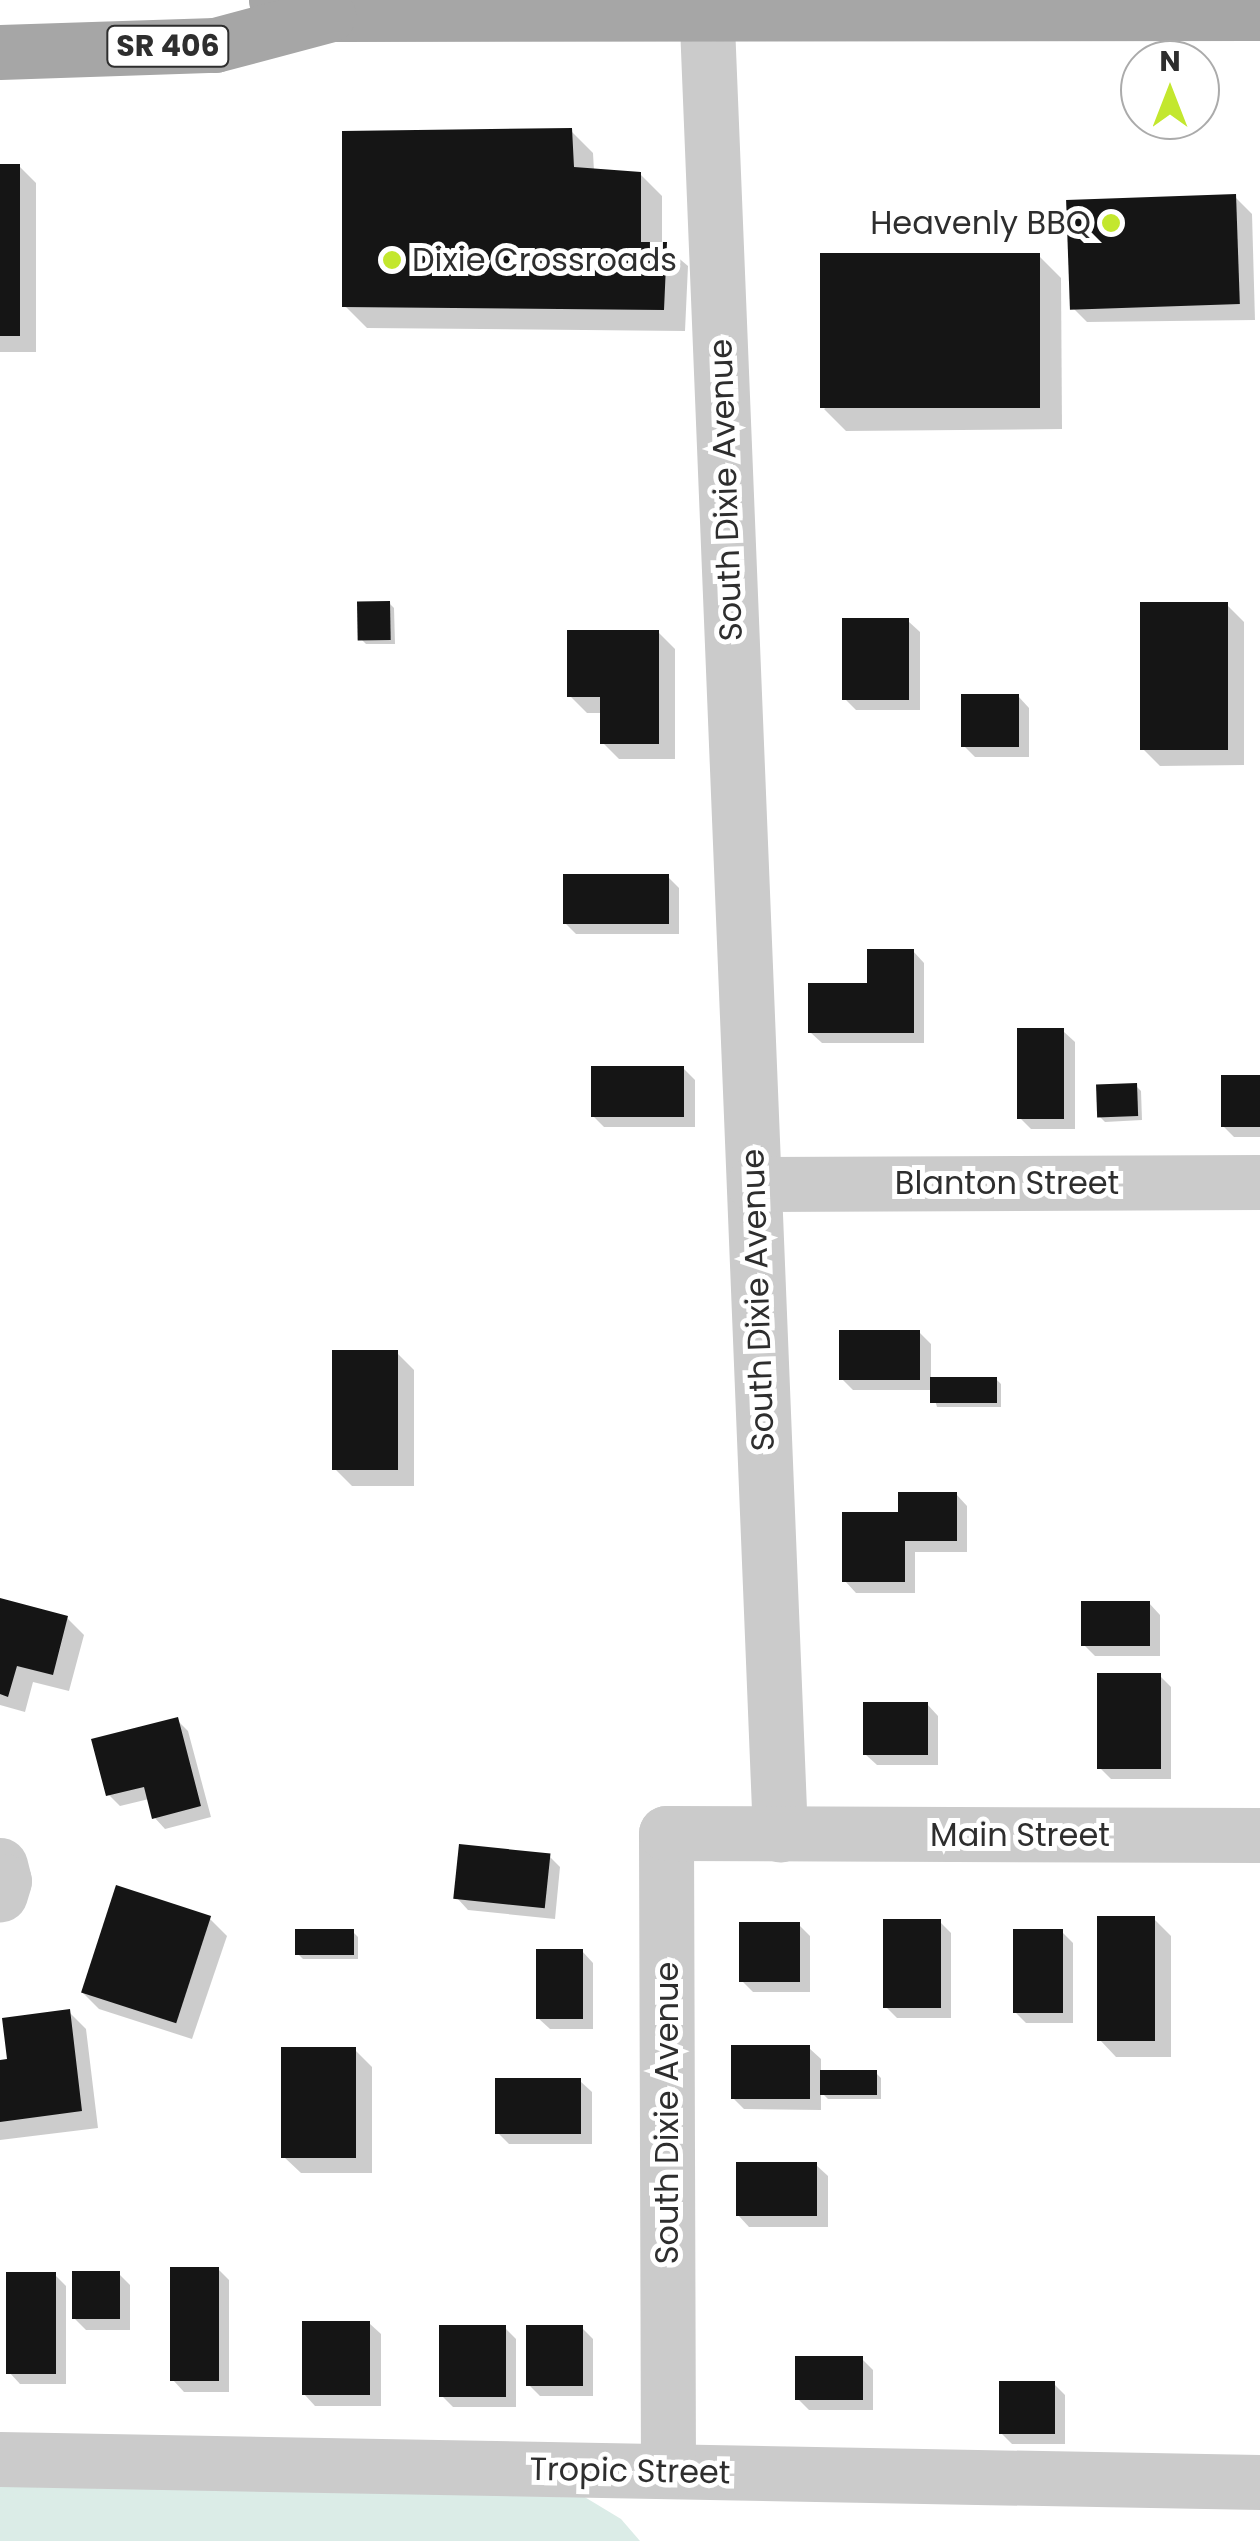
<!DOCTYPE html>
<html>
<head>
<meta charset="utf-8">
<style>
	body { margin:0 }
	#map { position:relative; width:1260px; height:2541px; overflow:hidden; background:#fff; font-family:Poppins,sans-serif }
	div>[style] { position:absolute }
	.green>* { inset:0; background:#dbece7 }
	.shadow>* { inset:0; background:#0003 }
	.building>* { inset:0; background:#151515; transform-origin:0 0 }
	.minor>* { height:55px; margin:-27.5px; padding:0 27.5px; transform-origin:27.5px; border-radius:27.5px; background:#cbcbcb }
	.major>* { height:55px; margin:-27.5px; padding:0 27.5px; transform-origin:27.5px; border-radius:27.5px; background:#a6a6a6 }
	.dots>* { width:28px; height:28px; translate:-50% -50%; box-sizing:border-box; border:5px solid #fff; border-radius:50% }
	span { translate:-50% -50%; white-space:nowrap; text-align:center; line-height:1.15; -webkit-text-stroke:10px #fff; paint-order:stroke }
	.shield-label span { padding:2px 8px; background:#fff; border:2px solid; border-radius:8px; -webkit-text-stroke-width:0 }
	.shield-label { font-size:30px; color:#2e2e2e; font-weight:700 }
	.poi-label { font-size:32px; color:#2e2e2e }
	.right { translate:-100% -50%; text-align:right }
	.left { translate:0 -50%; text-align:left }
	.street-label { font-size:32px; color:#2e2e2e }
	.north { position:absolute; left:1120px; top:40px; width:100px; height:100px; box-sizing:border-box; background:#fff; border:2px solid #ababab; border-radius:50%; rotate:0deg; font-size:28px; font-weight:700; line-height:40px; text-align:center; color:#2e2e2e }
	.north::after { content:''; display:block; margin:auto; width:35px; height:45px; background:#c3e72e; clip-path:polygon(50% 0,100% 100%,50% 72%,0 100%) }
</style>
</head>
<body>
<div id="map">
	<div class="green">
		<i style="clip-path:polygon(0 2482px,578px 2493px,621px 2519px,640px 2541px,0 2541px)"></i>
	</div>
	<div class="shadow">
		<i style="clip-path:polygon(571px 131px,593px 153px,594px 171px,640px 174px,662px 196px,662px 244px,688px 266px,685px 331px,367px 328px,345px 306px)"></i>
		<i style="clip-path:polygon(0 166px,19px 166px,36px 183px,36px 352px,0 352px)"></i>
		<i style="clip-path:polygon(1235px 197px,1252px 214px,1255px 320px,1087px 322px,1070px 305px)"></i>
		<i style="clip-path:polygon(1039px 256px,1061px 278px,1062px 429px,846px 431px,824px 409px)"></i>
		<i style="clip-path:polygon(389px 603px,394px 608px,395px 644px,366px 644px,361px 639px)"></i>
		<i style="clip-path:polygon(1227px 605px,1244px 622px,1244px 765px,1160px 766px,1143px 749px)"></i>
		<i style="clip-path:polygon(908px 621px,920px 632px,920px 710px,856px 710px,845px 699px)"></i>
		<i style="clip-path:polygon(658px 632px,675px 649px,675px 759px,619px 759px,602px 742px,602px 713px,587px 713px,570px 696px)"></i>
		<i style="clip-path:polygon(1018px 696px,1029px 708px,1029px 757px,975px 757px,964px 746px)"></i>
		<i style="clip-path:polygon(668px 877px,679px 888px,679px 934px,576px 934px,565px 923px)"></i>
		<i style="clip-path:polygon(913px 951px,924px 963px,924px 1043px,822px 1043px,810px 1032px)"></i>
		<i style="clip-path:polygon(1063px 1031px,1075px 1042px,1075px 1129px,1031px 1129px,1020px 1118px)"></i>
		<i style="clip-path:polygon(683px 1068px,695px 1080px,695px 1127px,604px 1127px,593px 1116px)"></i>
		<i style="clip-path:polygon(1260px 1078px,1260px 1137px,1234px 1137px,1223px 1126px)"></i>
		<i style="clip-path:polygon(1136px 1086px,1141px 1091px,1142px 1120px,1105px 1122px,1100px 1117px)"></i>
		<i style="clip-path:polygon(919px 1332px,931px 1344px,931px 1379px,996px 1379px,1001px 1384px,1001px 1407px,937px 1407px,932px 1390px,853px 1390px,842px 1379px)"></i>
		<i style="clip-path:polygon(397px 1353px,414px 1370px,414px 1486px,352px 1486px,335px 1469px)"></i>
		<i style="clip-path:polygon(956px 1494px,967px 1506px,967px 1552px,915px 1552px,915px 1593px,856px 1593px,845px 1581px,901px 1515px)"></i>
		<i style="clip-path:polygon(0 1600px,67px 1618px,84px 1635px,69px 1691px,33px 1682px,25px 1712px,0 1705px)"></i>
		<i style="clip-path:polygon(1149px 1603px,1160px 1615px,1160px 1656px,1095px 1656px,1084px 1645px)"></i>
		<i style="clip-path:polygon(1160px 1676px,1171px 1687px,1171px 1779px,1111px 1779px,1100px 1768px)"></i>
		<i style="clip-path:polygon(927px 1704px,938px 1716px,938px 1765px,877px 1765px,865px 1754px)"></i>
		<i style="clip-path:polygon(177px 1720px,188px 1731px,211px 1817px,165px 1829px,154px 1817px,149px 1799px,120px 1806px,109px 1795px)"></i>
		<i style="clip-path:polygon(549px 1856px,560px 1867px,555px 1919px,468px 1910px,457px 1898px)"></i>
		<i style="clip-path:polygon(210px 1919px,227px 1936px,192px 2039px,99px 2009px,82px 1992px)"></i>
		<i style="clip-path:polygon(1154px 1919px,1171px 1936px,1171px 2057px,1116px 2057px,1100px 2040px)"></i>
		<i style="clip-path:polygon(940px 1922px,951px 1933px,951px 2018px,897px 2018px,886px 2007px)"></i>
		<i style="clip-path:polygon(799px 1925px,810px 1936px,810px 1992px,753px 1992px,742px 1981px)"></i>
		<i style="clip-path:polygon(353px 1932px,358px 1937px,358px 1959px,303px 1959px,298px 1954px)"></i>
		<i style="clip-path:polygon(1062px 1932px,1073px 1943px,1073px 2023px,1026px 2023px,1015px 2012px)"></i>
		<i style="clip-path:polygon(582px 1951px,593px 1963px,593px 2029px,550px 2029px,538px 2018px)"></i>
		<i style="clip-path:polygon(69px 2012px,86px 2029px,98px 2128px,0 2140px,0 2062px,10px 2061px)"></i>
		<i style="clip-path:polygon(809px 2048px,821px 2059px,821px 2073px,876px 2073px,881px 2078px,881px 2099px,828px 2099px,821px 2092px,821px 2110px,744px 2109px,733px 2098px)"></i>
		<i style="clip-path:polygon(355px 2050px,372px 2067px,372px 2173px,301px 2173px,284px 2157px)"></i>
		<i style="clip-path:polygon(580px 2081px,592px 2092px,592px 2144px,509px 2144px,498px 2133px)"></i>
		<i style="clip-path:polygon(816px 2165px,828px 2176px,828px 2227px,749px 2227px,738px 2215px)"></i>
		<i style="clip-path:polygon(218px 2269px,229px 2280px,229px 2392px,184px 2392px,173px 2380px)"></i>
		<i style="clip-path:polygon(119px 2274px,130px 2285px,130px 2330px,86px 2330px,74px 2318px)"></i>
		<i style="clip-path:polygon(55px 2275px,66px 2286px,66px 2384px,20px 2384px,9px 2372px)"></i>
		<i style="clip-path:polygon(369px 2323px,381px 2334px,381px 2406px,315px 2406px,304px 2394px)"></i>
		<i style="clip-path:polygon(505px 2328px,516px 2339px,516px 2407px,453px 2407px,442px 2396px)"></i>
		<i style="clip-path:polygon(582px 2328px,593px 2339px,593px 2396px,540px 2396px,529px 2385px)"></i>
		<i style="clip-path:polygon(862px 2359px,873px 2370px,873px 2410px,809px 2410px,798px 2399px)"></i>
		<i style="clip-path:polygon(1054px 2384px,1065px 2395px,1065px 2444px,1012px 2444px,1001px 2433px)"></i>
	</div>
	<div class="building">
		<i style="clip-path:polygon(572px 128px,574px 167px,641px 172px,641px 242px,667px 242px,664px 310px,342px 307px,342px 131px)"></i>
		<i style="left:0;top:164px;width:20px;height:172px"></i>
		<i style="left:1236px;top:194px;width:110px;height:170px;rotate:88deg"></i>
		<i style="left:1040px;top:253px;width:155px;height:220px;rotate:90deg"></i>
		<i style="left:390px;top:601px;width:39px;height:33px;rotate:89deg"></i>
		<i style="left:1140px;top:602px;width:88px;height:148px"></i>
		<i style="left:842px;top:618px;width:67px;height:82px"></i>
		<i style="clip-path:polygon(567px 630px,659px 630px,659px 744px,600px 744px,600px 697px,567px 697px)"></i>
		<i style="left:961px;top:694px;width:58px;height:53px"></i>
		<i style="left:563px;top:874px;width:106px;height:50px"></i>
		<i style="clip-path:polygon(867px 949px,914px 949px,914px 1033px,808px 1033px,808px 983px,867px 983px)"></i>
		<i style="left:1017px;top:1028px;width:47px;height:91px"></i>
		<i style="left:591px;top:1066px;width:93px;height:51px"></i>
		<i style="left:1221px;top:1075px;width:39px;height:52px"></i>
		<i style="left:1137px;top:1083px;width:33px;height:41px;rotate:88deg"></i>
		<i style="left:839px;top:1330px;width:81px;height:50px"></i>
		<i style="left:332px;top:1350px;width:66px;height:120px"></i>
		<i style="left:930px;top:1377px;width:67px;height:26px"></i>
		<i style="clip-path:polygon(898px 1492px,957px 1492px,957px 1541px,905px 1541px,905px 1582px,842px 1582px,842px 1512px,898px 1512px)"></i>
		<i style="clip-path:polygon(0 1598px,68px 1616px,53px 1675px,17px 1666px,8px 1697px,0 1694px)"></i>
		<i style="left:1081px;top:1601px;width:69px;height:45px"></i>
		<i style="left:1097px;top:1673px;width:64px;height:96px"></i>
		<i style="left:863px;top:1702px;width:65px;height:53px"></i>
		<i style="clip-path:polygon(178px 1717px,201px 1806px,152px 1819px,144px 1787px,106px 1796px,91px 1739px)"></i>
		<i style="left:459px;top:1844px;width:92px;height:55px;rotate:6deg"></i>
		<i style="left:116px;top:1885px;width:100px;height:113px;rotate:18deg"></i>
		<i style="left:1097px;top:1916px;width:58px;height:125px"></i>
		<i style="left:883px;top:1919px;width:58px;height:89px"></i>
		<i style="left:739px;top:1922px;width:61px;height:60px"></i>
		<i style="left:295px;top:1929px;width:59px;height:26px"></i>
		<i style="left:1013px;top:1929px;width:50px;height:84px"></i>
		<i style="left:536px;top:1949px;width:47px;height:70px"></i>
		<i style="clip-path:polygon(70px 2009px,82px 2111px,0 2122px,0 2060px,7px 2059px,2px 2018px)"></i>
		<i style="left:731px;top:2045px;width:79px;height:54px"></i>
		<i style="left:281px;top:2047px;width:75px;height:111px"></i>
		<i style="left:820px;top:2070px;width:57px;height:25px"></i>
		<i style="left:495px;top:2078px;width:86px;height:56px"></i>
		<i style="left:736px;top:2162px;width:81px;height:54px"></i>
		<i style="left:170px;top:2267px;width:49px;height:114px"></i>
		<i style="left:72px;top:2271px;width:48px;height:48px"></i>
		<i style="left:6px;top:2272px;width:50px;height:102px"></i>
		<i style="left:302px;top:2321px;width:68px;height:74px"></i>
		<i style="left:439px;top:2325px;width:67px;height:72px"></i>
		<i style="left:526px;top:2325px;width:57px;height:61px"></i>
		<i style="left:795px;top:2356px;width:68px;height:44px"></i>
		<i style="left:999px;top:2381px;width:56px;height:53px"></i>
	</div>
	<div class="minor">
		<i style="left:706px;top:0;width:1836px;rotate:87.69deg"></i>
		<i style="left:754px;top:1184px;width:506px;rotate:-0.23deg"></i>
		<i style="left:0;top:1865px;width:16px;rotate:76deg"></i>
		<i style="left:4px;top:1881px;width:14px;rotate:107deg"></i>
		<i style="left:0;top:2459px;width:1260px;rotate:1.05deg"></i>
		<i style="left:668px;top:2471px;width:638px;rotate:-90.18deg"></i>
		<i style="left:666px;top:1833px;width:594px;rotate:0.19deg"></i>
	</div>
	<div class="major">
		<i style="left:276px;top:0;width:57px;rotate:14.3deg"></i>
		<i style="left:331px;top:14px;width:929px;rotate:-0.06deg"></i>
		<i style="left:0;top:52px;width:215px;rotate:-1.9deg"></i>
		<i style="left:215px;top:45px;width:117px;rotate:-14.9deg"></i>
	</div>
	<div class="dots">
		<i style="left:1111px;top:223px;background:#c3e72e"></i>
		<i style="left:392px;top:260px;background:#c3e72e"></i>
	</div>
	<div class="shield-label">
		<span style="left:168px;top:46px">SR 406</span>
	</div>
	<div class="poi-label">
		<span class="right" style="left:1091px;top:223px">Heavenly BBQ</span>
		<span class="left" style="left:412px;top:260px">Dixie Crossroads</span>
	</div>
	<div class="street-label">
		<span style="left:726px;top:490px;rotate:-92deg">South Dixie Avenue</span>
		<span style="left:1007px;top:1183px">Blanton Street</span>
		<span style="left:758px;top:1300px;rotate:-92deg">South Dixie Avenue</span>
		<span style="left:1020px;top:1835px">Main Street</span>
		<span style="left:667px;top:2113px;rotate:-90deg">South Dixie Avenue</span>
		<span style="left:630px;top:2471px;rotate:1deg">Tropic Street</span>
	</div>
	<div class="north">N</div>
</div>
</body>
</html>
